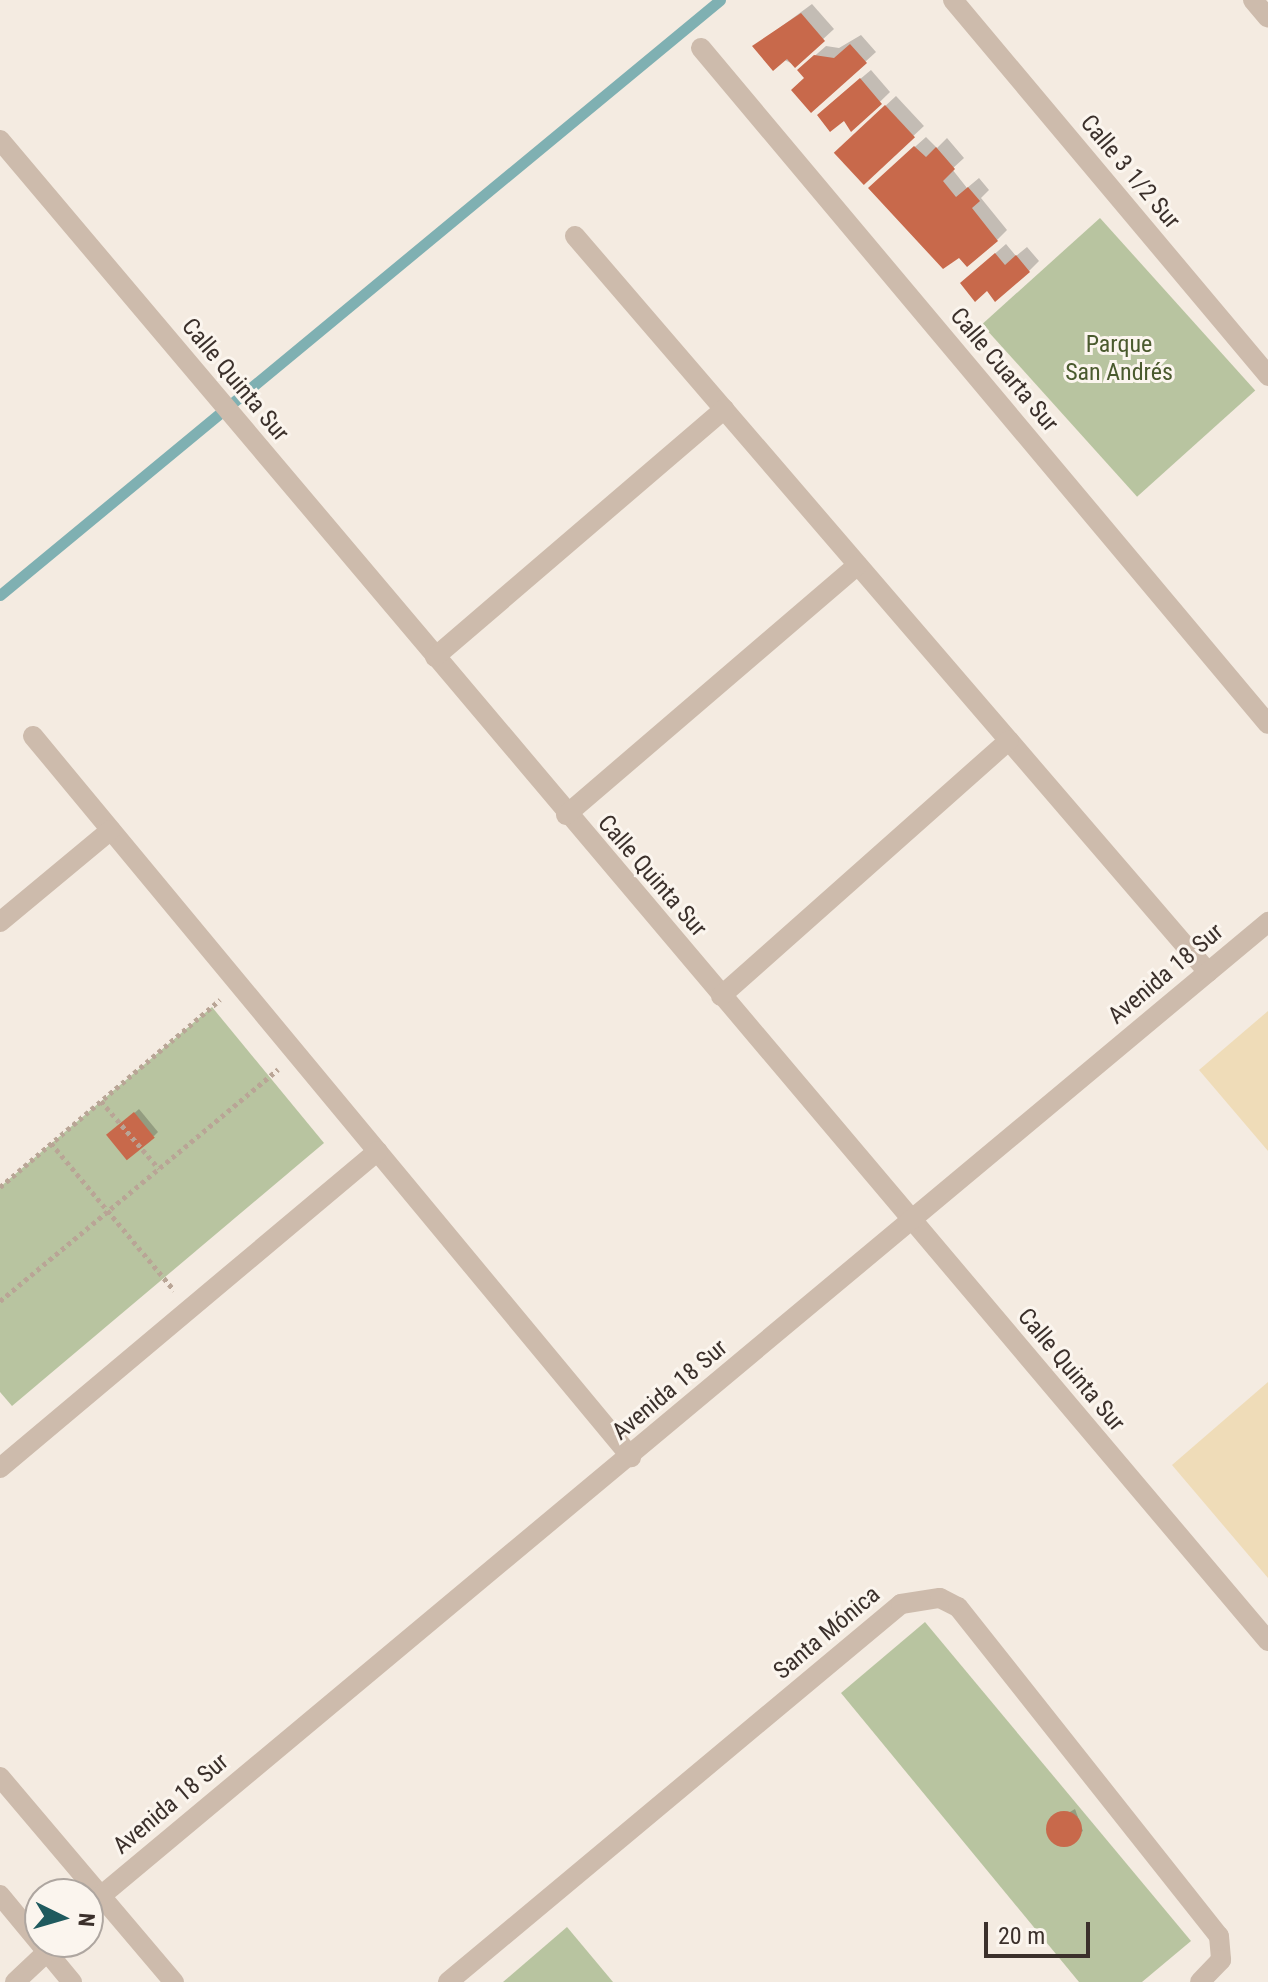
<!DOCTYPE html>
<html>
<head>
<meta charset="utf-8">
<style>
	body { margin:0 }
	#map { position:relative; width:1268px; height:1982px; overflow:hidden; background:#f4ebe1; font-family:"Roboto Condensed",sans-serif }
	div>[style] { position:absolute }
	.green>* { inset:0; background:#b8c4a0; transform-origin:0 0 }
	.sand>* { inset:0; background:#efdcb8 }
	.shadow>* { inset:0; background:#0003; transform-origin:0 0 }
	.stream>* { height:11px; margin:-5.5px; padding:0 5.5px; transform-origin:5.5px; border-radius:5.5px; background:#7fb0b2 }
	.building>* { inset:0; background:#c8694b; transform-origin:0 0 }
	.round { border-radius:50% }
	.path>* { height:5px; margin-top:-2.5px; transform-origin:0; background:repeating-linear-gradient(90deg,#b9a596 0 4px,transparent 0 8px) }
	.minor>* { height:20px; margin:-10px; padding:0 10px; transform-origin:10px; border-radius:10px; background:#cdbbac }
	span { translate:-50% -50%; white-space:nowrap; text-align:center; line-height:1.15; -webkit-text-stroke:6px #fbf5ee; paint-order:stroke }
	.street-label { font-size:24px; color:#3b302b }
	.park-label { font-size:24px; color:#4a5a2e }
	.north { position:absolute; left:24px; top:1878px; width:80px; height:80px; box-sizing:border-box; background:#fbf5ee; border:2px solid #aea6a0; border-radius:50%; rotate:95deg; font-size:22px; font-weight:700; line-height:32px; text-align:center; color:#3b302b }
	.north::after { content:''; display:block; margin:auto; width:28px; height:36px; background:#1f5a5e; clip-path:polygon(50% 0,100% 100%,50% 72%,0 100%) }
	.scale { position:absolute; left:984px; top:1922px; width:106px; height:36px; box-sizing:border-box; border:4px solid #3b302b; border-top:0; padding-left:10px; font-size:24px; line-height:28px; white-space:nowrap; color:#3b302b; -webkit-text-stroke:6px #fbf5ee; paint-order:stroke }
</style>
</head>
<body>
<div id="map">
	<div class="green">
		<i style="left:1100px;top:218px;width:232px;height:159px;rotate:48deg"></i>
		<i style="clip-path:polygon(212px 1007px,324px 1143px,12px 1406px,0 1392px,0 1187px)"></i>
		<i style="clip-path:polygon(925px 1622px,1191px 1941px,1142px 1982px,1079px 1982px,841px 1693px)"></i>
		<i style="clip-path:polygon(567px 1927px,613px 1982px,503px 1982px)"></i>
	</div>
	<div class="sand">
		<i style="clip-path:polygon(1268px 1011px,1268px 1151px,1199px 1070px)"></i>
		<i style="clip-path:polygon(1268px 1382px,1268px 1578px,1172px 1465px)"></i>
	</div>
	<div class="shadow">
		<i style="clip-path:polygon(812px 4px,834px 29px,795px 65px,755px 46px)"></i>
		<i style="clip-path:polygon(861px 35px,876px 52px,865px 62px,806px 78px,810px 60px,826px 46px,839px 48px)"></i>
		<i style="clip-path:polygon(871px 70px,890px 92px,852px 129px,829px 105px)"></i>
		<i style="left:896px;top:96px;width:41px;height:83px;rotate:47deg"></i>
		<i style="clip-path:polygon(926px 137px,937px 148px,947px 138px,964px 158px,952px 169px,967px 188px,979px 178px,989px 190px,981px 198px,1007px 230px,997px 240px,880px 178px)"></i>
		<i style="clip-path:polygon(1006px 244px,1016px 256px,1027px 247px,1039px 261px,1029px 271px,973px 273px)"></i>
		<i style="clip-path:polygon(139px 1109px,158px 1132px,154px 1136px,114px 1131px)"></i>
		<i style="clip-path:polygon(1075px 1809px,1083px 1831px,1060px 1844px,1049px 1824px)"></i>
	</div>
	<div class="stream">
		<i style="left:0;top:595px;width:934px;rotate:-39.57deg"></i>
	</div>
	<div class="building">
		<i style="clip-path:polygon(801px 13px,825px 41px,795px 68px,787px 59px,773px 71px,752px 46px)"></i>
		<i style="clip-path:polygon(850px 44px,867px 63px,811px 113px,791px 90px,804px 78px,797px 70px,814px 55px,834px 58px)"></i>
		<i style="clip-path:polygon(860px 78px,882px 104px,851px 132px,844px 121px,830px 132px,817px 115px)"></i>
		<i style="left:885px;top:105px;width:44px;height:70px;rotate:47deg"></i>
		<i style="clip-path:polygon(914px 146px,926px 157px,936px 147px,955px 169px,943px 181px,956px 197px,968px 187px,980px 201px,972px 208px,998px 241px,967px 267px,959px 258px,943px 269px,868px 188px)"></i>
		<i style="clip-path:polygon(995px 253px,1005px 265px,1016px 255px,1030px 272px,995px 302px,987px 291px,975px 302px,960px 283px)"></i>
		<i style="left:134px;top:1112px;width:33px;height:36px;rotate:51deg"></i>
		<i class="round" style="left:1046px;top:1811px;width:36px;height:36px"></i>
	</div>
	<div class="path">
		<i style="left:101px;top:1101px;width:89px;rotate:49.5deg"></i>
		<i style="left:51px;top:1143px;width:192px;rotate:50.1deg"></i>
		<i style="left:0;top:1187px;width:289px;rotate:-40.4deg"></i>
		<i style="left:0;top:1301px;width:362px;rotate:-39.8deg"></i>
	</div>
	<div class="minor">
		<i style="left:953px;top:0;width:491px;rotate:50deg"></i>
		<i style="left:1253px;top:0;width:23px;rotate:50deg"></i>
		<i style="left:701px;top:48px;width:882px;rotate:50.01deg"></i>
		<i style="left:0;top:140px;width:1965px;rotate:49.81deg"></i>
		<i style="left:575px;top:236px;width:971px;rotate:49.3deg"></i>
		<i style="left:435px;top:657px;width:381px;rotate:-40.6deg"></i>
		<i style="left:33px;top:736px;width:937px;rotate:50.33deg"></i>
		<i style="left:566px;top:815px;width:384px;rotate:-40.6deg"></i>
		<i style="left:0;top:922px;width:144px;rotate:-39.7deg"></i>
		<i style="left:721px;top:996px;width:385px;rotate:-41.6deg"></i>
		<i style="left:0;top:1468px;width:493px;rotate:-40deg"></i>
		<i style="left:0;top:1777px;width:269px;rotate:49.7deg"></i>
		<i style="left:0;top:1895px;width:113px;rotate:50.4deg"></i>
		<i style="left:102px;top:1895px;width:1519px;rotate:-39.84deg"></i>
		<i style="left:15px;top:1982px;width:44px;rotate:-43.2deg"></i>
		<i style="left:448px;top:1982px;width:590px;rotate:-39.84deg"></i>
		<i style="left:901px;top:1604px;width:39px;rotate:-9deg"></i>
		<i style="left:940px;top:1598px;width:20px;rotate:27deg"></i>
		<i style="left:958px;top:1607px;width:420px;rotate:51.6deg"></i>
		<i style="left:1219px;top:1936px;width:24px;rotate:85deg"></i>
		<i style="left:1221px;top:1960px;width:30px;rotate:134deg"></i>
	</div>
	<div class="street-label">
		<span style="left:1130px;top:172px;rotate:50deg">Calle 3 1/2 Sur</span>
		<span style="left:1004px;top:370px;rotate:50deg">Calle Cuarta Sur</span>
		<span style="left:235px;top:380px;rotate:50deg">Calle Quinta Sur</span>
		<span style="left:652px;top:876px;rotate:49deg">Calle Quinta Sur</span>
		<span style="left:1166px;top:974px;rotate:-40deg">Avenida 18 Sur</span>
		<span style="left:1071px;top:1370px;rotate:50deg">Calle Quinta Sur</span>
		<span style="left:670px;top:1390px;rotate:-40deg">Avenida 18 Sur</span>
		<span style="left:827px;top:1633px;rotate:-40deg">Santa Mónica</span>
		<span style="left:171px;top:1804px;rotate:-40deg">Avenida 18 Sur</span>
	</div>
	<div class="park-label">
		<span style="left:1119px;top:359px">Parque<br>San Andrés</span>
	</div>
	<div class="north">N</div>
	<div class="scale">20 m</div>
</div>
</body>
</html>
